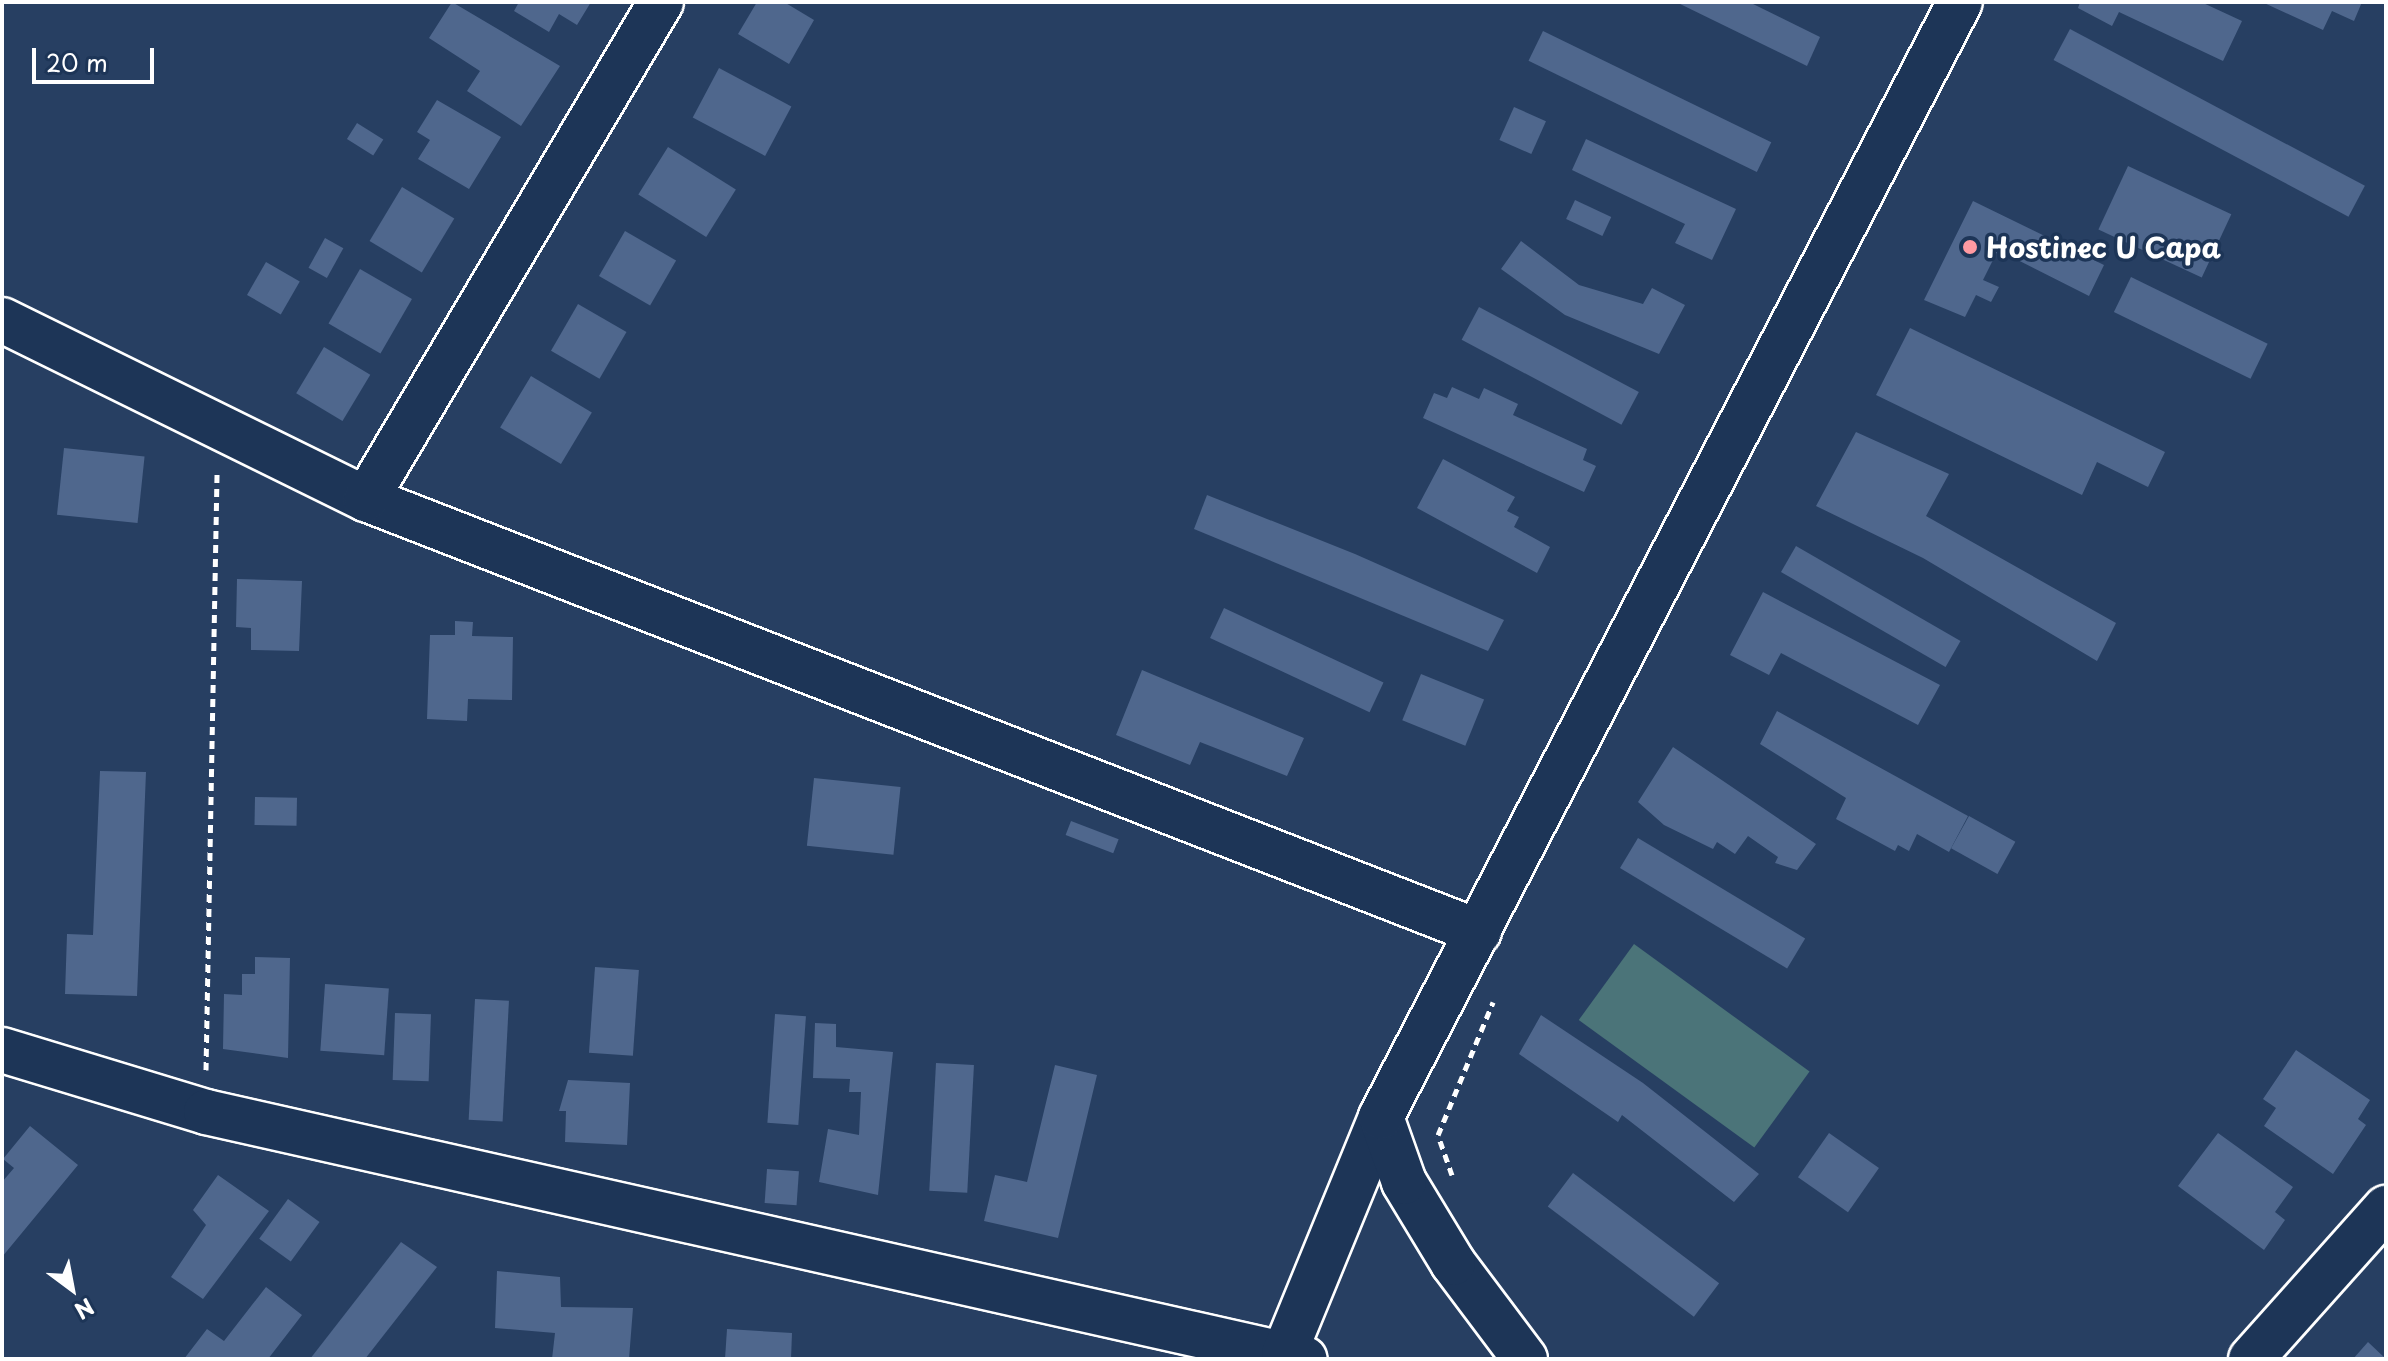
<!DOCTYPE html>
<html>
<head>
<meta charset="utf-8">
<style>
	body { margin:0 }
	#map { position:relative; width:2388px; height:1361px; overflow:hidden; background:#273f62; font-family:"Playpen Sans",sans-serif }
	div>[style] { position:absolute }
	.green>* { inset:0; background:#4b7479; transform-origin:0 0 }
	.building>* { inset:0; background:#4f678d; transform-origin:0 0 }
	.path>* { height:5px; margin-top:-2.5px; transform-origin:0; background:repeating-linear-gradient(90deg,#fff 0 8px,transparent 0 14px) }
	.roads { filter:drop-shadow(2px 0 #fff) drop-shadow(-2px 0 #fff) drop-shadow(0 2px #fff) drop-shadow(0 -2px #fff) }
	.minor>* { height:44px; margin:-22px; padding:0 22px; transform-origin:22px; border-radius:22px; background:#1d3557 }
	.dots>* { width:22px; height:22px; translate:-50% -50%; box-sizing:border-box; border:4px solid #1d3557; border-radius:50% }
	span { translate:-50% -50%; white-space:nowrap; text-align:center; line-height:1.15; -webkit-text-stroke:7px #1d3557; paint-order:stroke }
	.poi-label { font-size:28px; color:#fff; font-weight:700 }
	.left { translate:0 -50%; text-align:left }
	.frame { position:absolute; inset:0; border:4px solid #fff; pointer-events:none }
	.north { position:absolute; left:32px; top:1249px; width:80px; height:80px; -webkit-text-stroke:6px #1d3557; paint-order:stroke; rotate:148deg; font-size:22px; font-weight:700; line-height:32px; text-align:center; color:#fff }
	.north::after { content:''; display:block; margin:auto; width:28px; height:36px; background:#fff; clip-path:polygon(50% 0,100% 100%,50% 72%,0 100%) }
	.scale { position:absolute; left:32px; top:48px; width:122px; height:36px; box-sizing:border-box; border:4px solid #fff; border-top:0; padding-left:10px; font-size:24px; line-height:28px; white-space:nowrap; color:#fff; -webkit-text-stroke:6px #1d3557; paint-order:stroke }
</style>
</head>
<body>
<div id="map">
	<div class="green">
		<i style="left:1634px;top:944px;width:217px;height:94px;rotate:36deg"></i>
	</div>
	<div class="building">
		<i style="clip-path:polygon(452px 2px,560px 66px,521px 126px,467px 91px,480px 71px,429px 38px)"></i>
		<i style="clip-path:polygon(519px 2px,591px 2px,577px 25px,559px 14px,549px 32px,514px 11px)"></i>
		<i style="clip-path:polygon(757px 2px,784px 2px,814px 20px,789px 64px,738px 34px)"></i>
		<i style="clip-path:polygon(1676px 2px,1749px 2px,1820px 37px,1807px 66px)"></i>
		<i style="clip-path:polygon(2080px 2px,2201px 2px,2242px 21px,2223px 61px,2119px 12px,2112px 26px,2078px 8px)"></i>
		<i style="clip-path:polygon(2262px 2px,2362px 2px,2354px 21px,2332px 11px,2323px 30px)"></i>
		<i style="left:2070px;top:29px;width:334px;height:35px;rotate:28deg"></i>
		<i style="left:1543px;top:31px;width:254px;height:33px;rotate:26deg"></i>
		<i style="left:719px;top:68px;width:82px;height:56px;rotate:28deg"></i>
		<i style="clip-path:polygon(437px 100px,501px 137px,469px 189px,418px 159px,430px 140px,417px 132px)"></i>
		<i style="left:1514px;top:107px;width:35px;height:36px;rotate:24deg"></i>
		<i style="left:357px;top:123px;width:31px;height:19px;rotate:32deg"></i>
		<i style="clip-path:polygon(1586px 139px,1736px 209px,1712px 260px,1675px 243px,1685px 224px,1572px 170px)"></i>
		<i style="left:668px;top:147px;width:80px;height:56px;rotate:32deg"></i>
		<i style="left:2128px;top:166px;width:114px;height:70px;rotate:25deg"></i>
		<i style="left:402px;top:187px;width:61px;height:63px;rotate:31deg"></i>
		<i style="left:1575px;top:200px;width:40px;height:21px;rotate:25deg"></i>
		<i style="clip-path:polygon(1973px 201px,2104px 265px,2089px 296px,1998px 250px,1983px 280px,1999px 287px,1991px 302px,1976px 295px,1965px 317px,1924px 300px)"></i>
		<i style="left:625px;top:231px;width:59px;height:52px;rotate:30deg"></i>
		<i style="left:325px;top:238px;width:21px;height:34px;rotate:29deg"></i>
		<i style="clip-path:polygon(1521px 241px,1579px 285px,1643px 304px,1652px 288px,1685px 305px,1659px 354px,1565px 315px,1501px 269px)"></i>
		<i style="left:266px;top:262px;width:39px;height:38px;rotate:30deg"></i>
		<i style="left:360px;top:269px;width:60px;height:63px;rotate:30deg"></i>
		<i style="left:2131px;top:277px;width:152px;height:39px;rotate:26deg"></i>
		<i style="left:578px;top:304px;width:56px;height:54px;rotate:30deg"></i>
		<i style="left:1479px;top:307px;width:181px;height:37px;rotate:28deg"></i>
		<i style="clip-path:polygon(1910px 328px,2165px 452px,2148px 487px,2097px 462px,2082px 495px,1876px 395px)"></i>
		<i style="left:324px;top:347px;width:54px;height:54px;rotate:31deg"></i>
		<i style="left:531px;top:376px;width:71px;height:60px;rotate:31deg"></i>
		<i style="clip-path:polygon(1452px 387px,1479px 399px,1484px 388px,1518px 404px,1513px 415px,1587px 449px,1583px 460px,1596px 466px,1584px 492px,1423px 418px,1434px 393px,1447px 398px)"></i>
		<i style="clip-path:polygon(1856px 432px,1949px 474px,1926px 516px,2116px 623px,2097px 661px,1923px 558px,1816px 506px)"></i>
		<i style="left:64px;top:448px;width:81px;height:67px;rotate:6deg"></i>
		<i style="clip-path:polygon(1443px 459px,1515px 497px,1507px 511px,1519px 517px,1514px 527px,1550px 547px,1537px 573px,1417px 508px)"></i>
		<i style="clip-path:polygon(1207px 495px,1355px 554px,1504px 620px,1488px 651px,1194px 529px)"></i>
		<i style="left:1796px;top:546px;width:190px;height:30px;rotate:30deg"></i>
		<i style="clip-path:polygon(237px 579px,302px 581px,299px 651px,251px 650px,251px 628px,236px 627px)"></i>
		<i style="clip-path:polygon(1763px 592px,1940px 685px,1918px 725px,1781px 653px,1769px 675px,1730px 655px)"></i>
		<i style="left:1224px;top:608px;width:176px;height:33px;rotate:25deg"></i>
		<i style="clip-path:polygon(455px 621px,473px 622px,472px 636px,513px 637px,512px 700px,468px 699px,467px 721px,427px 719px,430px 635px,455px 635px)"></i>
		<i style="clip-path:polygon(1142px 670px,1304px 738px,1287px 776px,1200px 742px,1190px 765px,1116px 735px)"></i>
		<i style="left:1421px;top:674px;width:68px;height:50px;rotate:22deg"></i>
		<i style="clip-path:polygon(1777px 711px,1968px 816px,1949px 852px,1917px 834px,1909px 851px,1898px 845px,1895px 851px,1836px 819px,1846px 798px,1760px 744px)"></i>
		<i style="clip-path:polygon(1673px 747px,1816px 844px,1797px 870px,1775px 863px,1778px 857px,1748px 836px,1735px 854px,1717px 842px,1713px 849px,1664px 825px,1638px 802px)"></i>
		<i style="clip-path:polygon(100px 771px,146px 772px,137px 996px,65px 994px,67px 934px,93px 935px)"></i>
		<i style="left:814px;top:778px;width:87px;height:68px;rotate:6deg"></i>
		<i style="left:255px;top:797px;width:42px;height:28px;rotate:1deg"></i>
		<i style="left:1969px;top:816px;width:53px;height:37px;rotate:29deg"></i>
		<i style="left:1071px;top:821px;width:51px;height:15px;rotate:21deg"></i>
		<i style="left:1638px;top:838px;width:195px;height:35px;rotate:31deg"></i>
		<i style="clip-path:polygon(255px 957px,290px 958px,288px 1058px,223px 1049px,224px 994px,242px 995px,242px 974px,255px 974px)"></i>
		<i style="left:595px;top:967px;width:44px;height:86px;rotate:4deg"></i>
		<i style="left:325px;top:984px;width:64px;height:67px;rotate:4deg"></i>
		<i style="left:475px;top:999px;width:34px;height:121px;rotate:3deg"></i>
		<i style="left:395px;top:1013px;width:36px;height:67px;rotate:2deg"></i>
		<i style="left:775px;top:1014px;width:31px;height:109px;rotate:4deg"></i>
		<i style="clip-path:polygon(1541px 1015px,1643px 1083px,1759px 1174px,1734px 1202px,1622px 1115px,1618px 1122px,1519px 1054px)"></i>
		<i style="clip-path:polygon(815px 1023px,836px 1024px,836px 1047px,893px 1052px,878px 1195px,819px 1182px,828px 1129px,859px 1135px,861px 1092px,849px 1092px,850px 1079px,813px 1078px)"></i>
		<i style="clip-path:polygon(2296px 1050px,2370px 1100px,2358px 1119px,2366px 1125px,2333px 1174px,2264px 1126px,2276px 1108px,2263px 1099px)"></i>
		<i style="left:936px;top:1063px;width:38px;height:128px;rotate:3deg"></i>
		<i style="clip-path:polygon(1055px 1065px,1097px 1075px,1058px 1238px,984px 1221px,995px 1175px,1027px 1182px)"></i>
		<i style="clip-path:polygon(568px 1080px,630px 1083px,627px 1145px,565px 1142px,566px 1111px,559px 1111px)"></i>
		<i style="clip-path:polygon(30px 1126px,78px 1165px,2px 1257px,2px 1182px,14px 1168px,3px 1159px)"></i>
		<i style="left:1829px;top:1133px;width:61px;height:54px;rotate:35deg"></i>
		<i style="clip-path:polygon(2218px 1133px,2293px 1187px,2275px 1212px,2285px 1220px,2264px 1250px,2178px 1186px)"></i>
		<i style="left:767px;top:1169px;width:32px;height:34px;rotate:4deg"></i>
		<i style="left:1573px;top:1173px;width:183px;height:42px;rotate:37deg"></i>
		<i style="clip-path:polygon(218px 1175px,269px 1211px,203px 1299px,171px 1277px,206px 1225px,193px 1210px)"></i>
		<i style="left:288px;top:1199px;width:39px;height:49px;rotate:36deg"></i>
		<i style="clip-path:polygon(401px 1242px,437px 1267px,365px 1359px,310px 1359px)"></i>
		<i style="clip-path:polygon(497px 1271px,560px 1277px,561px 1307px,633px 1308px,629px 1359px,552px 1359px,555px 1333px,495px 1328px)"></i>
		<i style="clip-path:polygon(266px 1287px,302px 1315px,268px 1359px,184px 1359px,207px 1329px,224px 1341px)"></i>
		<i style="clip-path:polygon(727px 1329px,792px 1333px,791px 1359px,725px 1359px)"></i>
		<i style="clip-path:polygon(2368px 1342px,2386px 1359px,2353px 1359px)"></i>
	</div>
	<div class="path">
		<i style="left:206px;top:1070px;width:597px;rotate:-88.94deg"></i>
		<i style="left:1452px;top:1175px;width:42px;rotate:-109.3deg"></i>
		<i style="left:1438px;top:1135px;width:144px;rotate:-67.5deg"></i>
	</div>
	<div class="roads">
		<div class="minor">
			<i style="left:2px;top:320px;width:406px;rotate:26.2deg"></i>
			<i style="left:366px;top:499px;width:1194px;rotate:21.26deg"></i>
			<i style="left:366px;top:499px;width:578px;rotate:-59.31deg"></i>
			<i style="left:2px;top:1050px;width:213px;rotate:16.9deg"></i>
			<i style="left:206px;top:1112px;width:1126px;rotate:12.67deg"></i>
			<i style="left:1284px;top:1354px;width:256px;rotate:-67.7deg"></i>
			<i style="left:1525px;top:1359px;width:120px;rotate:-126.9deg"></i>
			<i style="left:1453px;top:1263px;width:95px;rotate:-121.2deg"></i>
			<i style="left:1404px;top:1182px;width:69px;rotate:-109.5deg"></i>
			<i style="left:1381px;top:1117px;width:1256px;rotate:-62.56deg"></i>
			<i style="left:2251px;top:1359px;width:203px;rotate:-48.2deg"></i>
		</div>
	</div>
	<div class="dots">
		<i style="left:1970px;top:247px;background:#ff9aa2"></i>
	</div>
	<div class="poi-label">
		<span class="left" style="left:1986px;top:247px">Hostinec U Capa</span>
	</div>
	<div class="frame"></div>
	<div class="north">N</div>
	<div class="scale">20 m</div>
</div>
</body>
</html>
